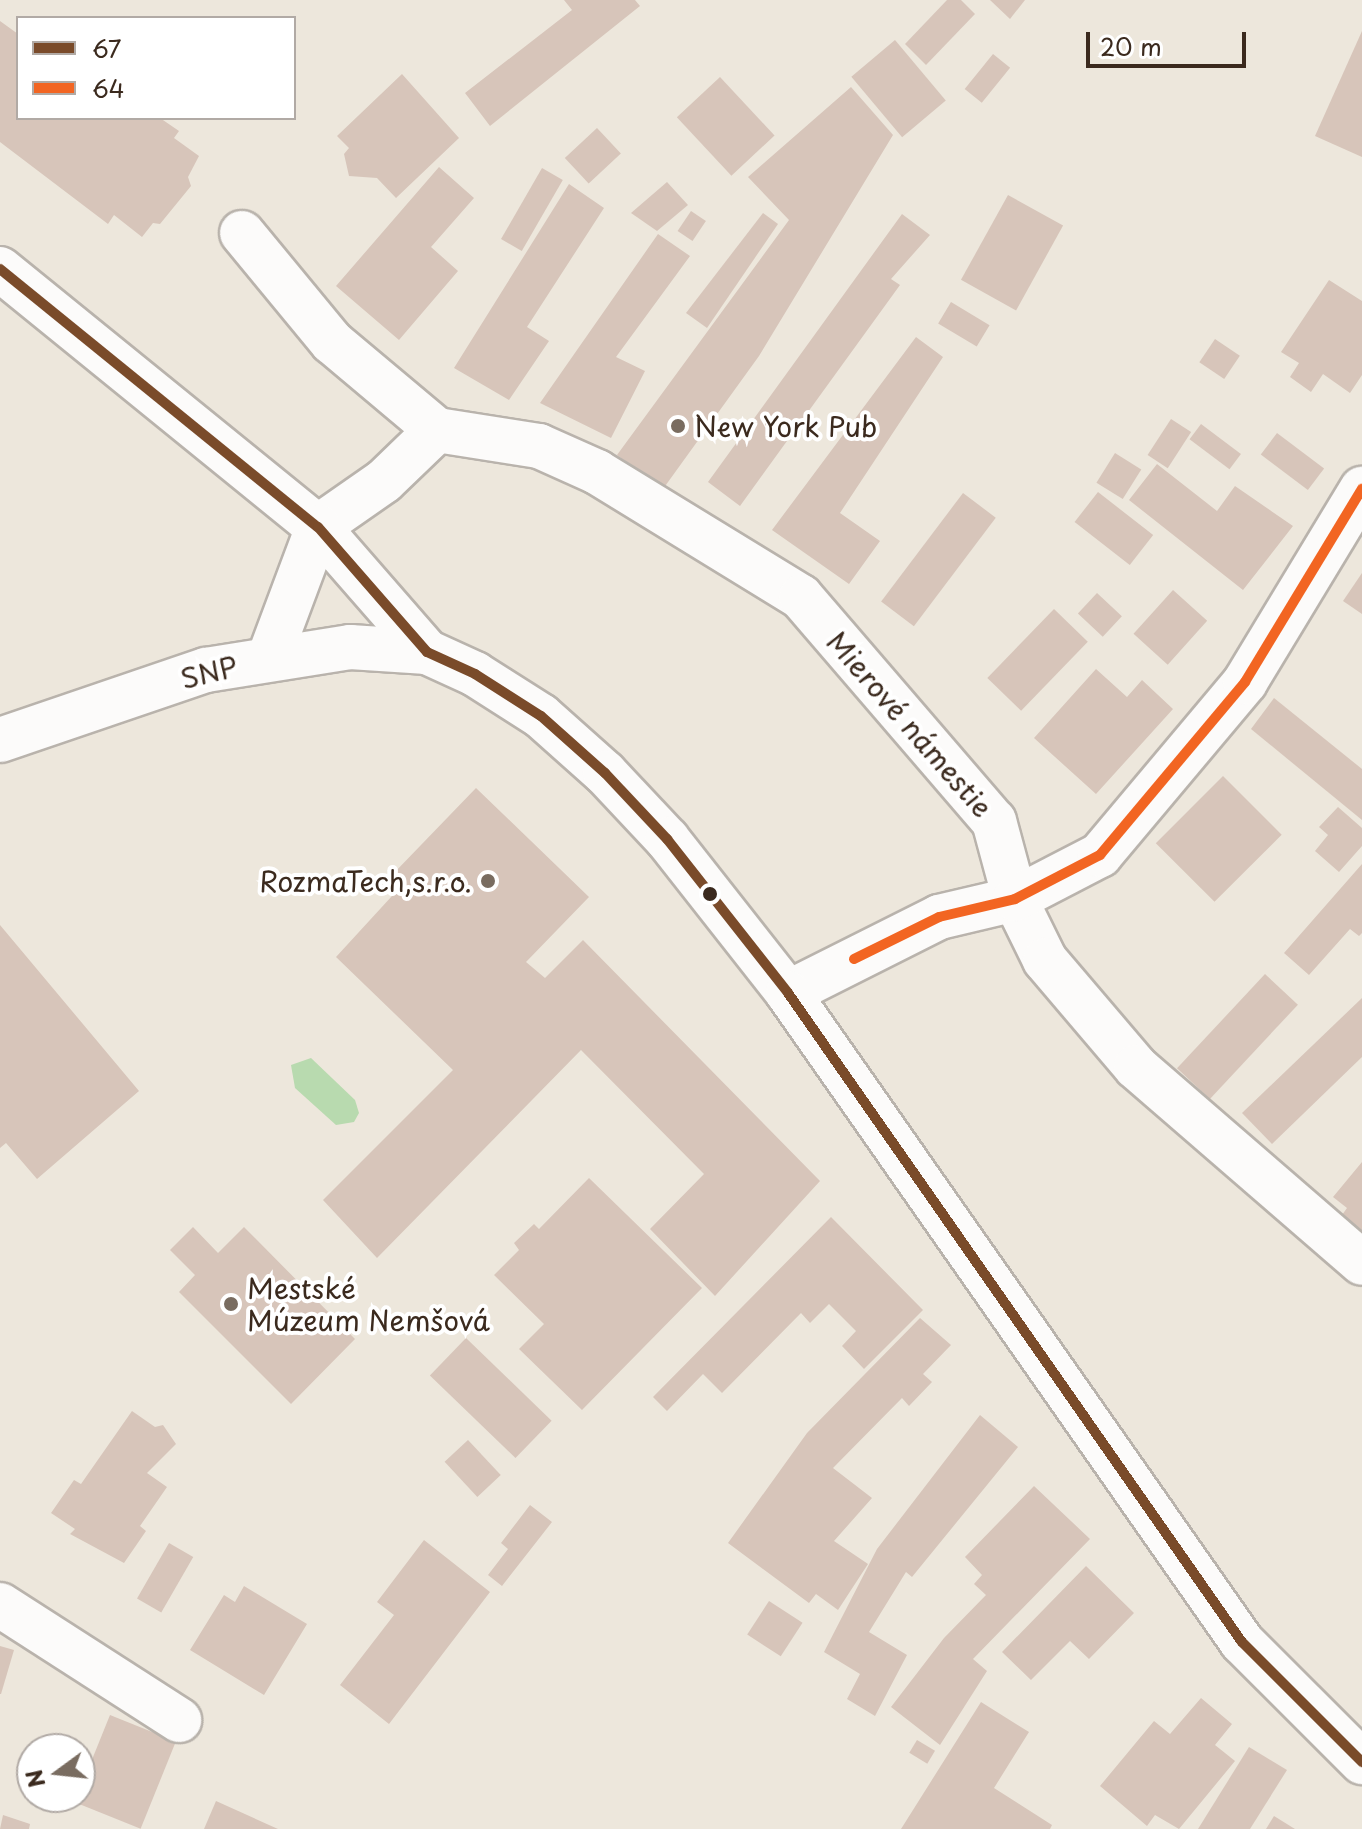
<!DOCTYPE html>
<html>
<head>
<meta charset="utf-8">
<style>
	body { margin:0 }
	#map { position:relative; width:1362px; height:1829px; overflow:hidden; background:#ede7dc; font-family:"Playpen Sans",sans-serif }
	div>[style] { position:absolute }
	.green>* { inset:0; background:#b8daaf }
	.building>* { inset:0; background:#d7c5ba; transform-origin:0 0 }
	.roads { filter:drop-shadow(2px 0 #b9b3ac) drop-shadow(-2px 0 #b9b3ac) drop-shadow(0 2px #b9b3ac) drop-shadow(0 -2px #b9b3ac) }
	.street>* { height:44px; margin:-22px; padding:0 22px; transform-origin:22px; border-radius:22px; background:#fcfbfa }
	.secondary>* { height:44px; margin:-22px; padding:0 22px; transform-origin:22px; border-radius:22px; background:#fcfbfa }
	.bus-1>* { height:10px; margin:-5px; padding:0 5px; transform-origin:5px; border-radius:5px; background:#7a4b2a }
	.bus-2>* { height:10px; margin:-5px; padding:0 5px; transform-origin:5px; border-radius:5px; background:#f26522 }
	.dots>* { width:22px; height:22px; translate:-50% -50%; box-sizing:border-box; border:4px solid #fff; border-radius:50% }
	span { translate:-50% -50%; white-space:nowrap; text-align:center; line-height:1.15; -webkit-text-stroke:8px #fff; paint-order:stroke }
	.poi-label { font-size:28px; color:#3b2a1e }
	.left { translate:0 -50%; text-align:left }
	.right { translate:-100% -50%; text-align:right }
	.street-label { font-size:28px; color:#3b2a1e }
	.legend { position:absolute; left:16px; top:16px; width:280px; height:104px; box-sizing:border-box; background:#fff; border:2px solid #b1aaa5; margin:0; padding:10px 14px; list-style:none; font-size:24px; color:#3b2a1e }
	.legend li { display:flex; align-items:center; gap:16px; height:40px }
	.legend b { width:40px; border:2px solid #b1aaa5 }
	.north { position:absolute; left:16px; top:1733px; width:80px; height:80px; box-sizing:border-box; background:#fff; border:2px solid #b1aaa5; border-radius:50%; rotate:255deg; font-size:22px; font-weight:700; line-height:32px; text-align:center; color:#3b2a1e }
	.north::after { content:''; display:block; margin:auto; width:28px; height:36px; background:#796c60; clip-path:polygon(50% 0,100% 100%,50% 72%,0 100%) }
	.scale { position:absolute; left:1086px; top:32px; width:160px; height:36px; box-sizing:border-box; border:4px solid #3b2a1e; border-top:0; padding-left:10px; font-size:24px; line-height:28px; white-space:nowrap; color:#3b2a1e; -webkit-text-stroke:6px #fff; paint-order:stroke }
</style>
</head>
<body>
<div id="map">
	<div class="green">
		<i style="clip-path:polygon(311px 1058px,355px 1100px,359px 1113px,354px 1122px,336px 1125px,295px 1088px,291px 1065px)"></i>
	</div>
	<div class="building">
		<i style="clip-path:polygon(564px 0,635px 0,640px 6px,490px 126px,465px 93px,572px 10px)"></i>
		<i style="clip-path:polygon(947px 0,961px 0,975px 14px,926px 65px,905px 44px)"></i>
		<i style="clip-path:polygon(990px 0,1025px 0,1010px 19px)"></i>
		<i style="clip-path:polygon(0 21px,18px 34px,18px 118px,160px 118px,179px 131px,174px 138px,199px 156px,188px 177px,191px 186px,160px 224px,153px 223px,142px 237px,114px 215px,108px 224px,0 142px)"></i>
		<i style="clip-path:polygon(1362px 31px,1362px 157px,1315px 136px)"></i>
		<i style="left:895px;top:40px;width:79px;height:57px;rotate:50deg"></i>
		<i style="left:993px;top:54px;width:22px;height:45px;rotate:39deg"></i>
		<i style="clip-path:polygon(402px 74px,459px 138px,396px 198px,377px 178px,349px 176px,344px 154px,349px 148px,337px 136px)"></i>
		<i style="left:720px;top:77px;width:80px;height:59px;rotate:47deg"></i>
		<i style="clip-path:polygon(851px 87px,893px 135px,759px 356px,663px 489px,617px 455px,789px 220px,748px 177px)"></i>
		<i style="left:597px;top:128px;width:35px;height:44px;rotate:47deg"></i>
		<i style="clip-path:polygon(439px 167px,474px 198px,431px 247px,458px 271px,399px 340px,336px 286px)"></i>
		<i style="left:542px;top:168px;width:24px;height:82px;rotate:30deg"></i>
		<i style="clip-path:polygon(667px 182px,688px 205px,657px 231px,631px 213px)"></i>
		<i style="clip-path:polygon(569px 184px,604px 208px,527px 327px,549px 341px,509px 400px,454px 368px)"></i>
		<i style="left:1008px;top:195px;width:63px;height:97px;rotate:29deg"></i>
		<i style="left:691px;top:211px;width:18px;height:24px;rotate:34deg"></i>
		<i style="clip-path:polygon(763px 213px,778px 224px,707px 328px,686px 313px)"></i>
		<i style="clip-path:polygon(902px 214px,930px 235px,891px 279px,900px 285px,740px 506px,708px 482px)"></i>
		<i style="clip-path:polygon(658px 234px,690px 256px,616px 357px,645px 371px,611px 438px,540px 403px)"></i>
		<i style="clip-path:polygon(1329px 280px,1362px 301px,1362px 375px,1350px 393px,1323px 374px,1311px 392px,1290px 377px,1299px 363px,1281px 352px)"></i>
		<i style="left:951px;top:302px;width:45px;height:25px;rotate:31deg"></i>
		<i style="clip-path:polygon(916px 337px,943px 357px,840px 513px,880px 541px,849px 584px,772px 530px)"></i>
		<i style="left:1215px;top:339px;width:30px;height:28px;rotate:34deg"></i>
		<i style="left:1171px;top:419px;width:24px;height:43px;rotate:33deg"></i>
		<i style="left:1201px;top:424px;width:50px;height:19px;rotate:37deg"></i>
		<i style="left:1277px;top:433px;width:59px;height:27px;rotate:37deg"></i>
		<i style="left:1115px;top:453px;width:31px;height:35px;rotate:32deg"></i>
		<i style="clip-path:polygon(1157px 464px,1217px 511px,1235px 486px,1293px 526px,1243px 590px,1129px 500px)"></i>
		<i style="left:1098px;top:492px;width:70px;height:38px;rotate:38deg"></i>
		<i style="left:963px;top:493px;width:41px;height:136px;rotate:37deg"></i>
		<i style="clip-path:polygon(1362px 573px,1362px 614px,1343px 601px)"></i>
		<i style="left:1173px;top:590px;width:46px;height:59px;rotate:42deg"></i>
		<i style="left:1097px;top:593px;width:34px;height:28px;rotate:43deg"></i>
		<i style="left:1054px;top:609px;width:47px;height:96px;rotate:44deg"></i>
		<i style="clip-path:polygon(1096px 669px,1127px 697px,1142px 680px,1173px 709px,1096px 794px,1034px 738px)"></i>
		<i style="clip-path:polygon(1274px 698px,1362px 769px,1362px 820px,1251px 729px)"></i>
		<i style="left:1223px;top:776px;width:83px;height:95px;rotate:45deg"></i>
		<i style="clip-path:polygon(476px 788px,589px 897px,526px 962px,545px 978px,583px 940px,820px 1181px,715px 1296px,650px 1229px,704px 1174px,581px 1050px,377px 1258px,323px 1200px,453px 1070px,336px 957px,403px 884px,393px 874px)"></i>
		<i style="clip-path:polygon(1338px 807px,1362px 828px,1362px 846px,1339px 872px,1315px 851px,1328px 835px,1319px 827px)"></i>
		<i style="clip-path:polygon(1362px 864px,1362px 933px,1359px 936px,1350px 929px,1309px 975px,1284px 953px)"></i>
		<i style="clip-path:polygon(0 925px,139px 1091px,37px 1179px,6px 1143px,0 1148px)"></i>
		<i style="left:1265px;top:974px;width:45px;height:129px;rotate:43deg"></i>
		<i style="clip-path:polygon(1362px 998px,1362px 1057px,1272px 1144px,1242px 1113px)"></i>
		<i style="clip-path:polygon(1362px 1162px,1362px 1231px,1342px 1215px,1347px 1208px,1333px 1197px)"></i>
		<i style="clip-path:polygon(589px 1178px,702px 1288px,582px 1410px,519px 1349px,544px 1324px,494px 1275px,519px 1250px,514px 1243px,534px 1224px,539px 1229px)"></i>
		<i style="clip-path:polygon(831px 1217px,923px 1310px,864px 1369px,842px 1346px,856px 1331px,829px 1304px,810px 1323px,801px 1313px,722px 1393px,703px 1374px,667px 1411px,653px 1397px)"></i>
		<i style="clip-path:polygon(193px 1227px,218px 1253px,244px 1227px,355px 1339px,291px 1404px,179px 1292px,195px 1275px,170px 1250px)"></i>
		<i style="clip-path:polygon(920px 1318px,951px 1345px,923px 1374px,932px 1382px,909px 1406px,902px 1398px,833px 1468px,872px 1498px,834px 1541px,868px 1564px,838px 1610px,816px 1594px,809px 1603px,728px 1543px,807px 1433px)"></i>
		<i style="left:466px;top:1338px;width:119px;height:52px;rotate:44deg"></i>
		<i style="clip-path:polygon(132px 1411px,155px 1427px,163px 1425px,176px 1444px,147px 1473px,167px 1487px,140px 1526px,146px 1531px,124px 1563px,70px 1534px,75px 1529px,51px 1513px,74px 1480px,81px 1484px)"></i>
		<i style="clip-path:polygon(980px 1415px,1018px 1447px,912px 1577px,906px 1572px,869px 1632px,907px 1655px,875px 1716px,847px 1699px,860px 1674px,824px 1652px,877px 1549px)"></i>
		<i style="left:468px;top:1440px;width:48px;height:32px;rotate:47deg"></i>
		<i style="clip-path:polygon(1034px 1486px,1090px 1539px,973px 1659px,987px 1671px,940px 1745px,891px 1707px,944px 1638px,986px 1595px,974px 1584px,982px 1575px,965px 1557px)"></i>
		<i style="clip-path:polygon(530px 1505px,552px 1522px,502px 1586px,488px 1575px,508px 1549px,501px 1543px)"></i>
		<i style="clip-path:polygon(424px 1540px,490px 1592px,389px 1724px,340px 1685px,394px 1615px,377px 1602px)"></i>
		<i style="left:169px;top:1543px;width:28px;height:64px;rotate:30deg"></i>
		<i style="clip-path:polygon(1086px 1566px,1134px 1613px,1089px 1659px,1070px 1641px,1031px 1680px,1002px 1652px)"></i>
		<i style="clip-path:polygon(244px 1586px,307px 1624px,264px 1695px,190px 1650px,224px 1595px,235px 1602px)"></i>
		<i style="left:769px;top:1601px;width:40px;height:40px;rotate:33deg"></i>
		<i style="clip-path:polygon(0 1646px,14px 1650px,1px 1694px,0 1694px)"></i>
		<i style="clip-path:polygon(1201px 1698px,1232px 1724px,1215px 1745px,1235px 1761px,1179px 1829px,1155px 1815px,1147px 1826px,1100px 1786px,1154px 1721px,1170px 1734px)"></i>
		<i style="clip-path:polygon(981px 1702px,1029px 1732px,994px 1788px,1052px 1825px,1050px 1829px,901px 1829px)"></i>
		<i style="left:110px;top:1715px;width:71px;height:94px;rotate:22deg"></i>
		<i style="left:917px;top:1740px;width:21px;height:15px;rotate:31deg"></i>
		<i style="clip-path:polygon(1249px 1747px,1287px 1770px,1250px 1829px,1198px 1829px)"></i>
		<i style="clip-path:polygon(216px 1801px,278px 1829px,204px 1829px)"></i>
		<i style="clip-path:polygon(3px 1815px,30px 1824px,29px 1829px,0 1829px)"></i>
		<i style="clip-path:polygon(1274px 1816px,1295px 1829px,1266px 1829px)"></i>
	</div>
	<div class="roads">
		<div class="street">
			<i style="left:242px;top:233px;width:141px;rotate:50.5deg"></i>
			<i style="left:332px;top:342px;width:137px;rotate:40deg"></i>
			<i style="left:437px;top:430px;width:103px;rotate:8.9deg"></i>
			<i style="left:539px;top:446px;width:64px;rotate:24.1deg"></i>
			<i style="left:597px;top:472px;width:239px;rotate:31.5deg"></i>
			<i style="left:801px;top:597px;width:296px;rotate:49.3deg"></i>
			<i style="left:994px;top:821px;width:81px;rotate:74.9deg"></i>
			<i style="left:1015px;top:899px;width:68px;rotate:63.8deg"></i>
			<i style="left:1045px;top:960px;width:140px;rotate:49.6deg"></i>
			<i style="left:1136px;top:1067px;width:299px;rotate:40.9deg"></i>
			<i style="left:318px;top:527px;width:80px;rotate:-34.9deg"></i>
			<i style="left:384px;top:481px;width:74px;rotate:-43.9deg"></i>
			<i style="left:788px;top:993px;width:169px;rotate:-26.7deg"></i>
			<i style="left:939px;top:917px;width:78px;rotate:-13.3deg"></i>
			<i style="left:1015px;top:899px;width:96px;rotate:-27.4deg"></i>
			<i style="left:1100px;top:855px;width:226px;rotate:-50deg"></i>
			<i style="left:1245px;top:682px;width:226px;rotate:-58.8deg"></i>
			<i style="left:0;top:1605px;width:213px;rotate:32.7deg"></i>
		</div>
		<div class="secondary">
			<i style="left:0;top:269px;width:409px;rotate:39.1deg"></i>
			<i style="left:318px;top:527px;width:166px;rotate:48.9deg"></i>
			<i style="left:427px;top:652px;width:53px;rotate:24.6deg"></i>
			<i style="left:475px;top:674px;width:78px;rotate:32.5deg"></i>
			<i style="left:541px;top:716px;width:86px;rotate:41.7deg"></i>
			<i style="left:605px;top:773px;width:91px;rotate:46.8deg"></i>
			<i style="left:667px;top:839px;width:196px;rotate:51.8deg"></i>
			<i style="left:788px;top:993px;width:792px;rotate:55.03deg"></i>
			<i style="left:1242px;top:1642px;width:170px;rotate:45deg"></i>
			<i style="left:269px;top:658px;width:140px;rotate:-69.5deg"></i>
			<i style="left:0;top:740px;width:218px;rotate:-18.8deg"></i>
			<i style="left:206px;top:670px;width:146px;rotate:-9.1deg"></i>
			<i style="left:350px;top:647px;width:77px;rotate:3.7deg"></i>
		</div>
	</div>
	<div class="bus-1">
		<i style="left:0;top:269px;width:409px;rotate:39.1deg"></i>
		<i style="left:318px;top:527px;width:166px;rotate:48.9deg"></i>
		<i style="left:427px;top:652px;width:53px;rotate:24.6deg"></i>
		<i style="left:475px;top:674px;width:78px;rotate:32.5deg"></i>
		<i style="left:541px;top:716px;width:86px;rotate:41.7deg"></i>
		<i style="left:605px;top:773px;width:91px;rotate:46.8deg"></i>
		<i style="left:667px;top:839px;width:196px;rotate:51.8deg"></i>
		<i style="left:788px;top:993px;width:792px;rotate:55.03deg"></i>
		<i style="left:1242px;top:1642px;width:170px;rotate:45deg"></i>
	</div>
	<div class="bus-2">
		<i style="left:854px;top:959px;width:95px;rotate:-26.3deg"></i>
		<i style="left:939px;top:917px;width:78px;rotate:-13.3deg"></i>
		<i style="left:1015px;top:899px;width:96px;rotate:-27.4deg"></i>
		<i style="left:1100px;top:855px;width:226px;rotate:-50deg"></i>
		<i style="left:1245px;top:682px;width:226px;rotate:-58.8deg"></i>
	</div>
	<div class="dots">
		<i style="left:678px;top:426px;background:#796c60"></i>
		<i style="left:488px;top:881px;background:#796c60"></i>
		<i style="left:710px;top:894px;background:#3b2a1e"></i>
		<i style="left:231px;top:1304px;background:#796c60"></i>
	</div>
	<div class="poi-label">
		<span class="left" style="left:694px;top:426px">New York Pub</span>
		<span class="right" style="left:472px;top:881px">RozmaTech,s.r.o.</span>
		<span class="left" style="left:247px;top:1304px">Mestské<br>Múzeum Nemšová</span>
	</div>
	<div class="street-label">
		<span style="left:209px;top:672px;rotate:-14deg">SNP</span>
		<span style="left:910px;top:724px;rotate:49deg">Mierové námestie</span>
	</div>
	<ul class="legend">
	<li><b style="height:10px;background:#7a4b2a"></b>67</li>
	<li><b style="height:10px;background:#f26522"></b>64</li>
	</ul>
	<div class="north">N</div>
	<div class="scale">20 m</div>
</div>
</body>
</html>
